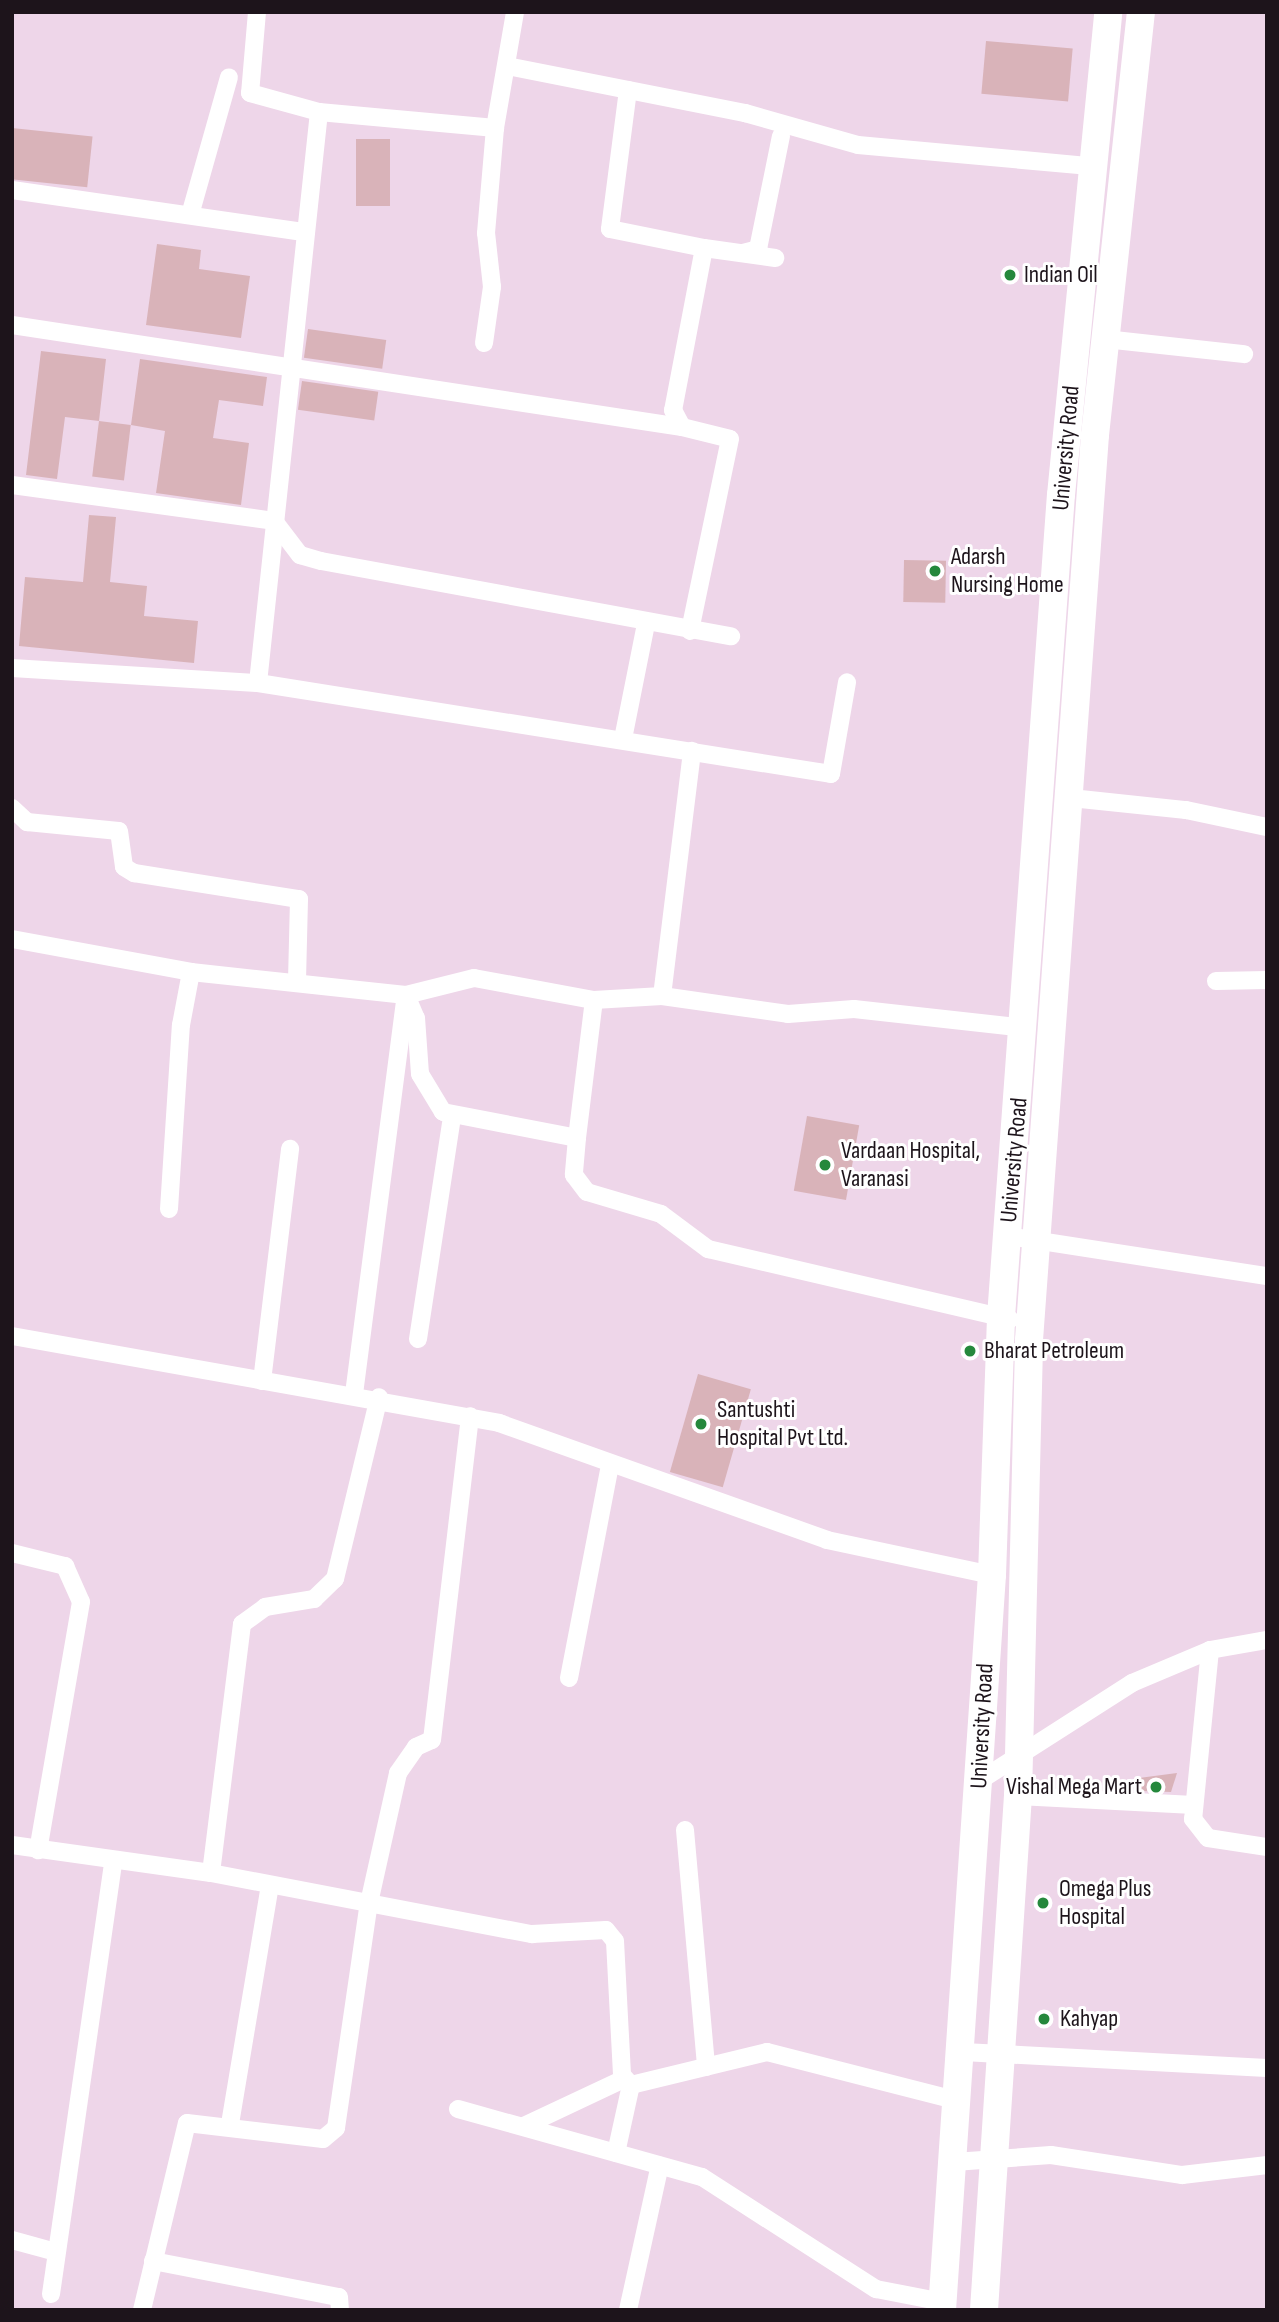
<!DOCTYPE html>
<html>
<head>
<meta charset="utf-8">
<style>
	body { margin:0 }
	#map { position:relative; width:1279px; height:2322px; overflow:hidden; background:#eed6e9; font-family:"Sofia Sans Condensed",sans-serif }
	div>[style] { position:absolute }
	.building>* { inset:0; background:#d9b3b9; transform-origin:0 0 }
	.minor>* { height:18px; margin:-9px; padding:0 9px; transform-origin:9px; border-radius:9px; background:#fff }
	.primary>* { height:28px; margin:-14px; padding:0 14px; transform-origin:14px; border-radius:14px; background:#fff }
	.dots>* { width:19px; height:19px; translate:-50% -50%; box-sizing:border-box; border:4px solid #fff; border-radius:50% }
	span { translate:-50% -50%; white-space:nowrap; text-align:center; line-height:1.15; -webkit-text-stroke:6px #fff; paint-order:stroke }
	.poi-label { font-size:24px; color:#1d141b }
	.left { translate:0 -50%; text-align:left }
	.right { translate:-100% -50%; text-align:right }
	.street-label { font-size:24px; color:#1d141b }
	.frame { position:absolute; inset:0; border:14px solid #1d141b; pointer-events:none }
</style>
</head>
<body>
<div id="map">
	<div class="building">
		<i style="left:986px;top:41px;width:87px;height:53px;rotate:5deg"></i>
		<i style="left:12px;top:128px;width:81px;height:51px;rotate:6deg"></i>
		<i style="left:356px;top:139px;width:34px;height:67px"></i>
		<i style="clip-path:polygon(157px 244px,201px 250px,199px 269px,250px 276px,241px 338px,146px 325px)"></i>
		<i style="left:308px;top:329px;width:79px;height:29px;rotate:8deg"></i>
		<i style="clip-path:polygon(41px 351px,106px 359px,99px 421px,65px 417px,57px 479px,26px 475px)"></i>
		<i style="clip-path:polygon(140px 359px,267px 377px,263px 406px,219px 400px,213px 438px,249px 443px,241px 505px,156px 493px,165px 431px,131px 425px)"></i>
		<i style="left:302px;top:381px;width:77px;height:29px;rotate:8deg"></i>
		<i style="left:99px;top:421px;width:32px;height:56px;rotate:7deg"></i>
		<i style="clip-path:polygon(89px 515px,116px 517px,110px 582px,147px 586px,144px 616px,198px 621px,194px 663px,19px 646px,25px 577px,83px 582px)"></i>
		<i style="left:904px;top:560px;width:42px;height:42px;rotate:1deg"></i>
		<i style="left:807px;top:1116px;width:53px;height:76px;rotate:10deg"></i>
		<i style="left:698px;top:1374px;width:55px;height:102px;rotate:16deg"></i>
		<i style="clip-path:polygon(1177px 1773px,1171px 1792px,1141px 1791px,1139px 1778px)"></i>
	</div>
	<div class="minor">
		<i style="left:257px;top:12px;width:81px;rotate:94.9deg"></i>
		<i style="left:250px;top:93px;width:72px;rotate:15.4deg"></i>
		<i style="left:319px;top:112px;width:574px;rotate:96.1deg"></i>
		<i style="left:507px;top:66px;width:243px;rotate:11.2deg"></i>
		<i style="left:745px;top:113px;width:117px;rotate:15.8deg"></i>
		<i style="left:858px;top:145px;width:233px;rotate:5.2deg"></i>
		<i style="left:628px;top:90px;width:140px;rotate:97.4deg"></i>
		<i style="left:610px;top:229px;width:96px;rotate:11.4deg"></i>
		<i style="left:704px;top:248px;width:165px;rotate:100.8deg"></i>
		<i style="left:673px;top:410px;width:19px;rotate:62deg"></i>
		<i style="left:682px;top:427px;width:49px;rotate:14deg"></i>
		<i style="left:730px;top:439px;width:196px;rotate:101.8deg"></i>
		<i style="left:319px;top:112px;width:177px;rotate:5.2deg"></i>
		<i style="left:495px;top:128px;width:118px;rotate:-80.2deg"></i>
		<i style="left:12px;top:190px;width:296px;rotate:8.2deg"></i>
		<i style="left:190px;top:215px;width:143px;rotate:-74.2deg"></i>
		<i style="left:704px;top:248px;width:72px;rotate:8deg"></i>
		<i style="left:743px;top:253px;width:16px;rotate:-15deg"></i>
		<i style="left:758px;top:249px;width:115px;rotate:-78.5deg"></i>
		<i style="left:12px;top:325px;width:678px;rotate:8.66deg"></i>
		<i style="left:1105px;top:339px;width:140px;rotate:6.2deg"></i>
		<i style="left:484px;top:343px;width:57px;rotate:-81.9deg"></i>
		<i style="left:492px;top:287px;width:54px;rotate:-96.3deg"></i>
		<i style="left:486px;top:233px;width:105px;rotate:-85.1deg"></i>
		<i style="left:12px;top:485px;width:264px;rotate:7.8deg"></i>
		<i style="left:274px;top:521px;width:43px;rotate:52.6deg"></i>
		<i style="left:300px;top:555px;width:22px;rotate:16deg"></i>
		<i style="left:321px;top:561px;width:417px;rotate:10.4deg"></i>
		<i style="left:12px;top:668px;width:246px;rotate:3.5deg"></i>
		<i style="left:258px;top:683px;width:580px;rotate:9.02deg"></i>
		<i style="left:831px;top:774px;width:93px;rotate:-80.1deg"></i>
		<i style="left:623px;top:739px;width:117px;rotate:-78.7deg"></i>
		<i style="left:1071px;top:798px;width:116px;rotate:6deg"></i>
		<i style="left:1186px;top:810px;width:83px;rotate:11.9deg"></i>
		<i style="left:12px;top:808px;width:21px;rotate:43deg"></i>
		<i style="left:27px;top:822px;width:92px;rotate:5.6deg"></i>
		<i style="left:119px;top:831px;width:36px;rotate:82deg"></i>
		<i style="left:124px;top:867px;width:12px;rotate:31deg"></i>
		<i style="left:134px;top:873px;width:167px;rotate:9deg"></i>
		<i style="left:299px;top:899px;width:80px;rotate:91.4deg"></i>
		<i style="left:12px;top:939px;width:182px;rotate:10.4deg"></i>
		<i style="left:191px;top:972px;width:216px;rotate:6.1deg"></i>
		<i style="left:406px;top:995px;width:25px;rotate:67deg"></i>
		<i style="left:416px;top:1018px;width:56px;rotate:85.9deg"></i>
		<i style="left:420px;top:1074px;width:44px;rotate:58.8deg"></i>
		<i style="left:443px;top:1112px;width:136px;rotate:11deg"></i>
		<i style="left:577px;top:1138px;width:37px;rotate:95deg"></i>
		<i style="left:574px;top:1175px;width:21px;rotate:53deg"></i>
		<i style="left:587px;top:1192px;width:77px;rotate:16.6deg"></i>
		<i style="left:661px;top:1214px;width:59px;rotate:36.7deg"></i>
		<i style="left:708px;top:1249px;width:310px;rotate:13.1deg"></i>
		<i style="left:1216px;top:981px;width:51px;rotate:-1.1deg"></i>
		<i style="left:662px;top:996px;width:247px;rotate:-83deg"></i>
		<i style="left:577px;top:1138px;width:139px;rotate:-83deg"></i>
		<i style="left:169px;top:1209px;width:184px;rotate:-86.3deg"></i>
		<i style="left:181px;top:1025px;width:54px;rotate:-79.3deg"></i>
		<i style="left:1008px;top:1236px;width:262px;rotate:8.8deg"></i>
		<i style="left:12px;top:1336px;width:495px;rotate:10.1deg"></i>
		<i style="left:499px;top:1423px;width:348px;rotate:19.6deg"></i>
		<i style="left:827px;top:1540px;width:169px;rotate:12deg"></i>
		<i style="left:418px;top:1339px;width:224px;rotate:-81.3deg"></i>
		<i style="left:262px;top:1381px;width:234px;rotate:-83.1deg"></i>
		<i style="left:354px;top:1394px;width:402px;rotate:-82.6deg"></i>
		<i style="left:406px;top:995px;width:70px;rotate:-14deg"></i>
		<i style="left:474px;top:978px;width:122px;rotate:10.4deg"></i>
		<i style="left:594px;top:1000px;width:68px;rotate:-3.4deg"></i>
		<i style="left:662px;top:996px;width:127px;rotate:8.1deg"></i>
		<i style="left:788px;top:1014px;width:66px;rotate:-4.3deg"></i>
		<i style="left:854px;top:1009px;width:173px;rotate:6.3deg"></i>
		<i style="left:12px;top:1553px;width:55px;rotate:13.8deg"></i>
		<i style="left:65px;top:1566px;width:39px;rotate:66deg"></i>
		<i style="left:81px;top:1602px;width:252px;rotate:99.8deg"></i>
		<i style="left:1210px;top:1650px;width:170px;rotate:95.7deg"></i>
		<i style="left:1193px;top:1819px;width:24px;rotate:52deg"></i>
		<i style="left:1208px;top:1838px;width:60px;rotate:8.7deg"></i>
		<i style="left:569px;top:1678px;width:216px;rotate:-79.1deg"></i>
		<i style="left:979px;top:1781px;width:182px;rotate:-32.6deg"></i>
		<i style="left:1132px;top:1683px;width:85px;rotate:-22.9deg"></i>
		<i style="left:1210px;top:1650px;width:58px;rotate:-10deg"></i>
		<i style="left:1018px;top:1796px;width:176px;rotate:2.9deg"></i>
		<i style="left:685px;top:1830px;width:238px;rotate:84.9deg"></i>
		<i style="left:12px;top:1845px;width:201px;rotate:8deg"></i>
		<i style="left:211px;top:1873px;width:327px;rotate:10.8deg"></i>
		<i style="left:532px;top:1934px;width:74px;rotate:-3.1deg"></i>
		<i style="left:606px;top:1930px;width:14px;rotate:51deg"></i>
		<i style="left:615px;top:1941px;width:134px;rotate:87deg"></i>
		<i style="left:622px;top:2075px;width:13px;rotate:48deg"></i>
		<i style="left:631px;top:2085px;width:140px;rotate:-13.6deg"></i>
		<i style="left:767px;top:2052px;width:198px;rotate:14.3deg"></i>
		<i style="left:211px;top:1873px;width:251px;rotate:-82.9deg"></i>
		<i style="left:242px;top:1624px;width:29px;rotate:-36deg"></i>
		<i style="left:265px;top:1607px;width:50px;rotate:-9.3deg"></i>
		<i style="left:314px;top:1599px;width:29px;rotate:-44deg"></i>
		<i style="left:335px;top:1579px;width:187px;rotate:-76.4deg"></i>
		<i style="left:963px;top:2052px;width:304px;rotate:3deg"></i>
		<i style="left:458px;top:2109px;width:253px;rotate:15.6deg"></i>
		<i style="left:702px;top:2177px;width:207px;rotate:32.8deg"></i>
		<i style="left:876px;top:2289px;width:68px;rotate:11deg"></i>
		<i style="left:230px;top:2124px;width:242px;rotate:-80.5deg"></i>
		<i style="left:524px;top:2126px;width:110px;rotate:-25.2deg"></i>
		<i style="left:616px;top:2153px;width:70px;rotate:-77.6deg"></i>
		<i style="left:954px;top:2162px;width:97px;rotate:-4.1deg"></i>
		<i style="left:1051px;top:2155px;width:133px;rotate:8.7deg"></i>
		<i style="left:1182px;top:2175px;width:86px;rotate:-6.7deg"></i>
		<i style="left:12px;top:2240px;width:46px;rotate:15.3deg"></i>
		<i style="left:153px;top:2261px;width:189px;rotate:11deg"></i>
		<i style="left:339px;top:2297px;width:13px;rotate:86deg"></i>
		<i style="left:51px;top:2294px;width:436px;rotate:-81.8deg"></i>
		<i style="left:142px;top:2310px;width:192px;rotate:-76.5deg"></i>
		<i style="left:187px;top:2123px;width:137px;rotate:6.7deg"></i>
		<i style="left:323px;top:2139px;width:17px;rotate:-40deg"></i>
		<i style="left:336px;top:2128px;width:227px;rotate:-81.7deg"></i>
		<i style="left:369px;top:1903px;width:133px;rotate:-77.4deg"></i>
		<i style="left:398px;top:1773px;width:32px;rotate:-55deg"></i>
		<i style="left:416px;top:1747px;width:17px;rotate:-24deg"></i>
		<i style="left:432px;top:1740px;width:326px;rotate:-83.3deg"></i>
		<i style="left:628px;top:2310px;width:148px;rotate:-77.6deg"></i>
	</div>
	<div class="primary">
		<i style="left:942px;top:2310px;width:737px;rotate:-86.11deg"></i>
		<i style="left:992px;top:1575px;width:258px;rotate:-88deg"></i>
		<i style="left:1001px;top:1317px;width:824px;rotate:-85.83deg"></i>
		<i style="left:1061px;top:495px;width:485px;rotate:-84.4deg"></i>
		<i style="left:984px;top:2310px;width:515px;rotate:-86.22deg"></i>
		<i style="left:1018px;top:1796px;width:456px;rotate:-88.6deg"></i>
		<i style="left:1029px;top:1340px;width:907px;rotate:-85.83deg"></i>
		<i style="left:1095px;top:435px;width:425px;rotate:-83.8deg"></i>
	</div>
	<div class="dots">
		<i style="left:1010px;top:275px;background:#25883c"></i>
		<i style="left:935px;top:571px;background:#25883c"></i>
		<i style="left:825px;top:1165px;background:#25883c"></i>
		<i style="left:970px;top:1351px;background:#25883c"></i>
		<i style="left:701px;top:1424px;background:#25883c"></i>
		<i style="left:1156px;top:1787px;background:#25883c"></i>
		<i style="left:1043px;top:1903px;background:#25883c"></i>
		<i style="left:1044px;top:2019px;background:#25883c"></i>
	</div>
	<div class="poi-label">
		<span class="left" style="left:1024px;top:275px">Indian Oil</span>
		<span class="left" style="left:951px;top:571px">Adarsh<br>Nursing Home</span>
		<span class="left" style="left:841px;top:1165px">Vardaan Hospital,<br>Varanasi</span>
		<span class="left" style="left:984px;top:1351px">Bharat Petroleum</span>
		<span class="left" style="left:717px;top:1424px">Santushti<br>Hospital Pvt Ltd.</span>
		<span class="right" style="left:1142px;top:1787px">Vishal Mega Mart</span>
		<span class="left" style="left:1059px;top:1903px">Omega Plus<br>Hospital</span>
		<span class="left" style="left:1060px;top:2019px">Kahyap</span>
	</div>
	<div class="street-label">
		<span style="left:1066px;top:448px;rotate:-85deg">University Road</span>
		<span style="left:1014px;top:1160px;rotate:-85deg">University Road</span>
		<span style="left:982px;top:1726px;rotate:-87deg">University Road</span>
	</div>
	<div class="frame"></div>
</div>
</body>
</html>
